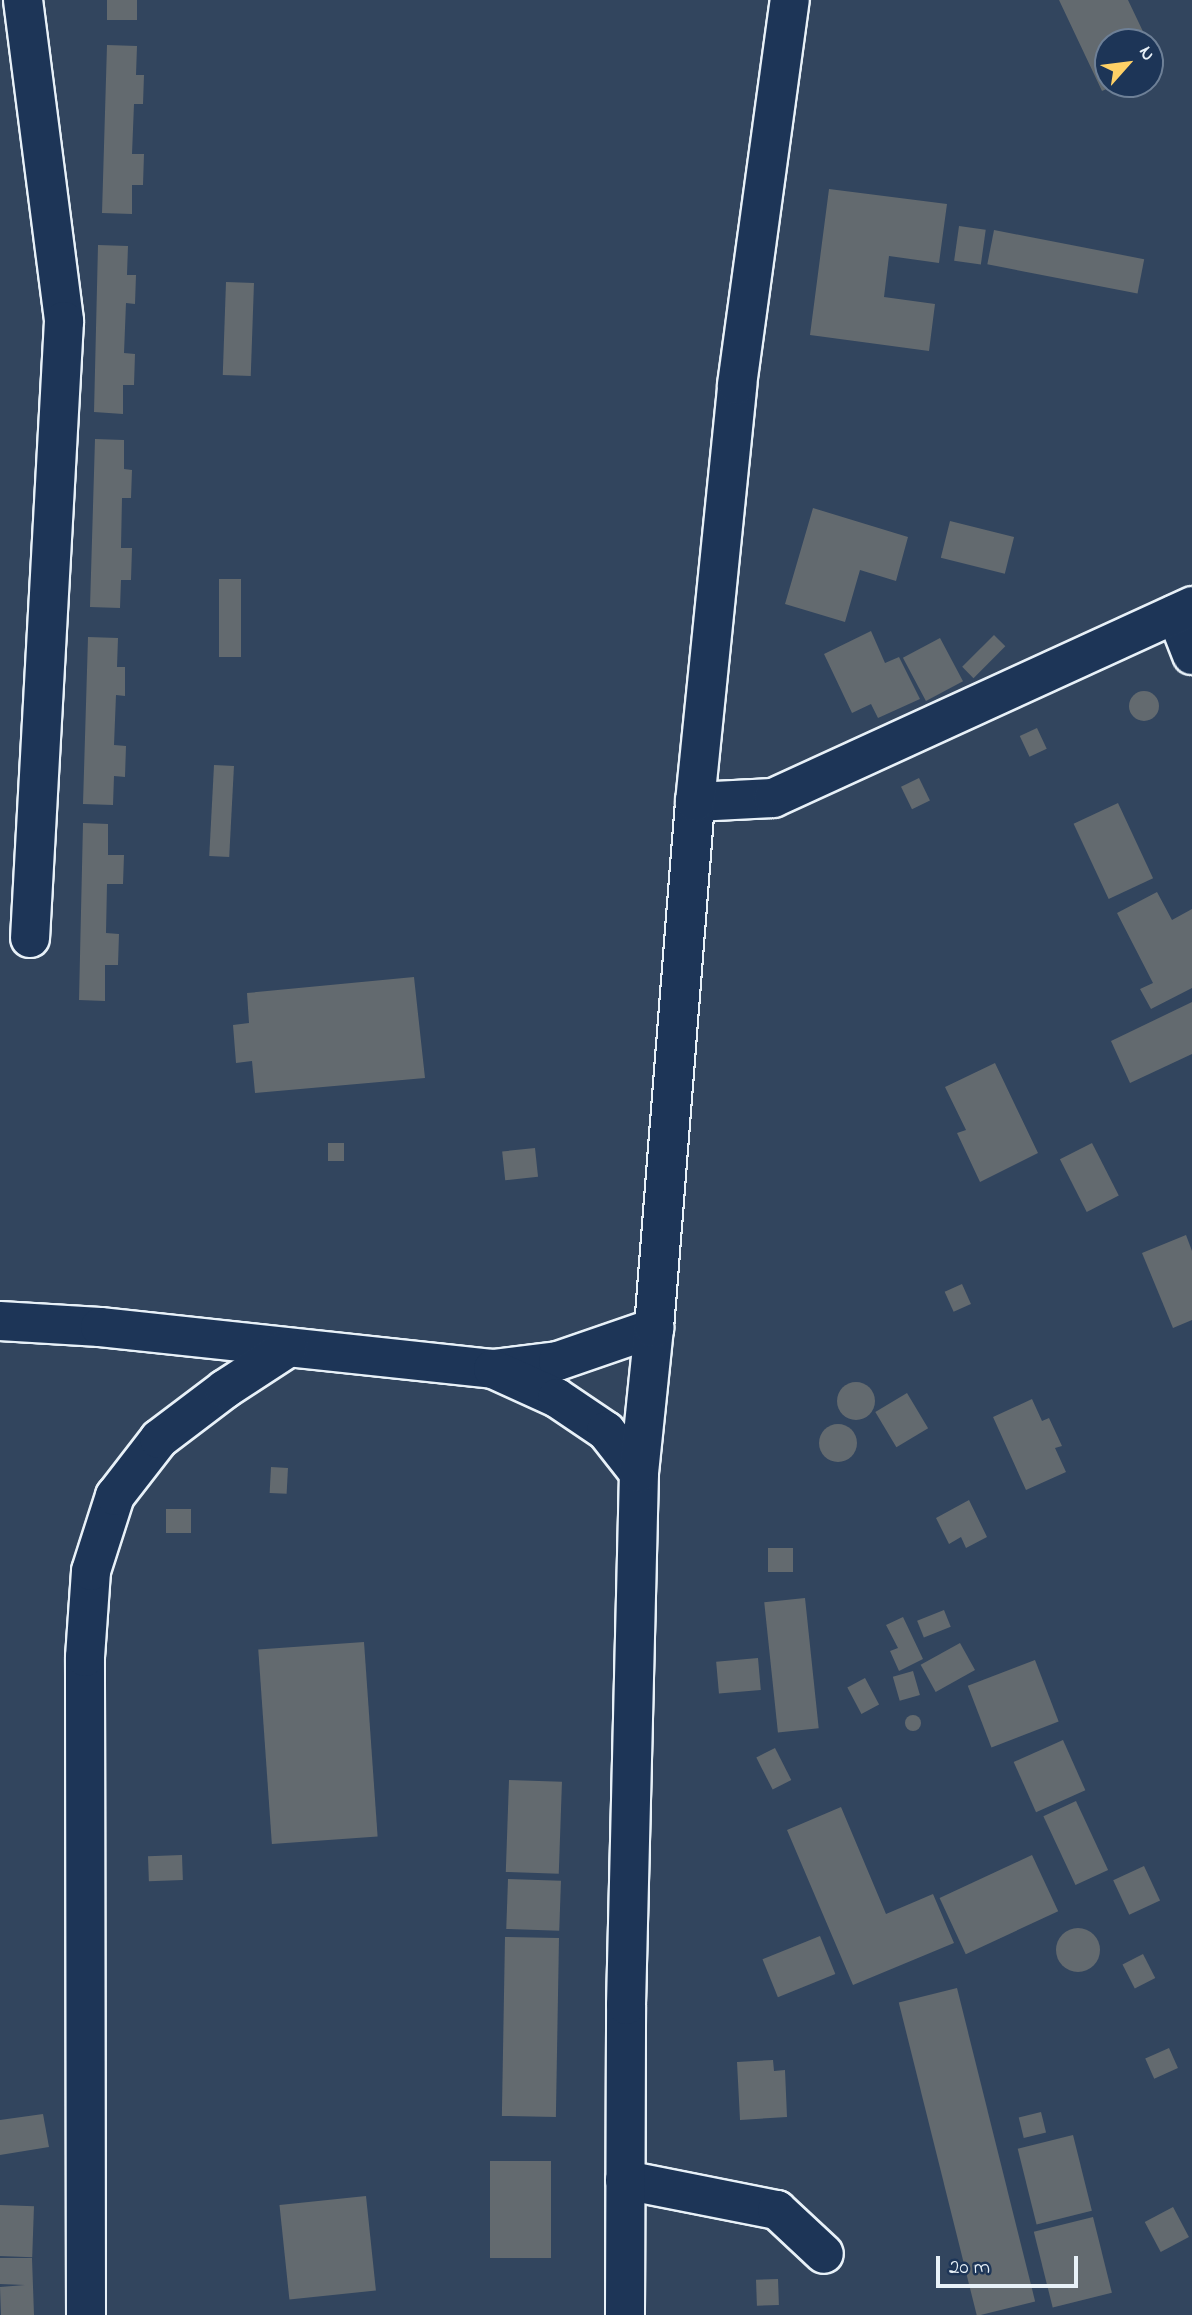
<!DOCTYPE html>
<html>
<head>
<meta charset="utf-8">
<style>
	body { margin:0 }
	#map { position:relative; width:1192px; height:2315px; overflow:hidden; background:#32455e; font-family:"Indie Flower",sans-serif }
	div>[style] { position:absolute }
	.building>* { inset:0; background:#636a6f; transform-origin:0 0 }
	.round { border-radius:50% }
	.roads { filter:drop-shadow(2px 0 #e8f1f8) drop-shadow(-2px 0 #e8f1f8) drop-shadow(0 2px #e8f1f8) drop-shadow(0 -2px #e8f1f8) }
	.minor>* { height:38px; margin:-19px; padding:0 19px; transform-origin:19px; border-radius:19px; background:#1d3557 }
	span { translate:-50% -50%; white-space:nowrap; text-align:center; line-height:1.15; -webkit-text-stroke:5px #1d3557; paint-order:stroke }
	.north { position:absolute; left:1094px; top:28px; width:70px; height:70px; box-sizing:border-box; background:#1d3557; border:2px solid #6e8097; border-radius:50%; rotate:62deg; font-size:19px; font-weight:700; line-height:28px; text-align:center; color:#e8f1f8 }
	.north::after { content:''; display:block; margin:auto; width:24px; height:32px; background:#ffd166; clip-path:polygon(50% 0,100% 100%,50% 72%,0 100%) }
	.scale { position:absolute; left:936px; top:2256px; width:142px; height:32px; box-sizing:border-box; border:4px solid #e8f1f8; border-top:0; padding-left:9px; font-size:21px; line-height:24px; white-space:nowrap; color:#e8f1f8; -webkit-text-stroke:5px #1d3557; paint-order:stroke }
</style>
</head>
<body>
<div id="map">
	<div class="building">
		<i style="left:107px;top:0;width:30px;height:20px"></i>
		<i style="clip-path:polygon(1059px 0,1128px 0,1148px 42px,1108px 42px,1108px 84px,1118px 84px,1102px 91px)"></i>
		<i style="clip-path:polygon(107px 45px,137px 46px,136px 75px,144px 75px,143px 104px,134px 104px,132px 154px,144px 154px,143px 185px,132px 185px,132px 214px,102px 213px)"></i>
		<i style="clip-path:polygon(1150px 46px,1159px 65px,1150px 69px)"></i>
		<i style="clip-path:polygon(829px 189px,947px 204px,939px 263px,889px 256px,884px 297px,935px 304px,929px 351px,810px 335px)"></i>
		<i style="left:959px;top:226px;width:27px;height:35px;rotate:8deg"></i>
		<i style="left:994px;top:230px;width:153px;height:35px;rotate:11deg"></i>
		<i style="clip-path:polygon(98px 245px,128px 246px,127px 275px,136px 275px,135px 304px,126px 303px,124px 353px,135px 354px,134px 385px,123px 385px,123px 414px,94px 412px)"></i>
		<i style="left:226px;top:282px;width:28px;height:93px;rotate:2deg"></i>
		<i style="clip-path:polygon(95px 439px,124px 440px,124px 469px,132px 470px,131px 498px,122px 498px,121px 548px,132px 548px,131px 580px,121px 580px,120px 608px,90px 607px)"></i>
		<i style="clip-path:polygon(813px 508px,908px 537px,896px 581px,860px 570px,845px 622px,785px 604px)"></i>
		<i style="left:950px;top:521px;width:66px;height:38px;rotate:14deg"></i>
		<i style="left:219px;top:579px;width:22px;height:78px"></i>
		<i style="clip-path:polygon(871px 631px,885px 663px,899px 657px,920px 699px,878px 718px,871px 704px,852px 713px,824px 654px)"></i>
		<i style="left:994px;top:635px;width:16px;height:45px;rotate:45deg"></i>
		<i style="clip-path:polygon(88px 637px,118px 638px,117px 667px,125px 667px,125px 696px,116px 695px,114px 745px,126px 746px,125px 777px,114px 776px,113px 805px,83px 804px)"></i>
		<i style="left:940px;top:638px;width:49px;height:42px;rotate:62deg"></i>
		<i class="round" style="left:1129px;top:691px;width:30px;height:30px"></i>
		<i style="left:1037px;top:728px;width:23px;height:19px;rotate:65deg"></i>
		<i style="left:214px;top:765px;width:20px;height:91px;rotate:3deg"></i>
		<i style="left:919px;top:778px;width:25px;height:20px;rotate:64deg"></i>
		<i style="left:1118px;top:803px;width:83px;height:49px;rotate:65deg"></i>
		<i style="clip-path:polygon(83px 823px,108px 824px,108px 855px,124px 855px,123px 884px,107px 884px,106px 933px,119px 934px,118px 965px,105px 965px,105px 1001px,79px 1000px)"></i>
		<i style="clip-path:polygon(1157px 892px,1172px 920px,1192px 909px,1192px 988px,1151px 1009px,1140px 989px,1153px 983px,1117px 913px)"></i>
		<i style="clip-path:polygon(414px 977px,425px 1078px,255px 1093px,252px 1061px,236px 1063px,233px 1025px,249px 1023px,247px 993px)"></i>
		<i style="clip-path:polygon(1192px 1002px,1192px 1054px,1130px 1083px,1111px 1041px)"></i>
		<i style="clip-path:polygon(995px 1063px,1038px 1153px,980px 1182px,957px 1133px,966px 1130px,945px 1087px)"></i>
		<i style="left:328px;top:1143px;width:16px;height:18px"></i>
		<i style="left:1092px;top:1143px;width:59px;height:36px;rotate:63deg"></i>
		<i style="left:535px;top:1148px;width:29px;height:33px;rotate:84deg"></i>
		<i style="clip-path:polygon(1186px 1235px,1192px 1251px,1192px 1320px,1173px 1328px,1142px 1253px)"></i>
		<i style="left:962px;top:1284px;width:22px;height:19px;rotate:66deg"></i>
		<i class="round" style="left:837px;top:1382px;width:38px;height:38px"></i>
		<i style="left:907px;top:1393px;width:41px;height:37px;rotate:59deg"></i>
		<i style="clip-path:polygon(1032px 1399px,1042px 1421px,1049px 1418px,1062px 1446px,1055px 1448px,1066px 1472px,1026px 1490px,993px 1417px)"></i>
		<i class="round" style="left:819px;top:1424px;width:38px;height:38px"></i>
		<i style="left:271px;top:1467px;width:17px;height:26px;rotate:3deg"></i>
		<i style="clip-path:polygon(969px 1500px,987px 1537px,966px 1548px,961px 1537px,949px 1544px,936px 1518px)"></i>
		<i style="left:166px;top:1509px;width:25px;height:24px"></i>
		<i style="left:768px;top:1548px;width:25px;height:24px"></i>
		<i style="left:805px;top:1598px;width:131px;height:41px;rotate:84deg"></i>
		<i style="left:944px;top:1610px;width:18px;height:29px;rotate:68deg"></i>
		<i style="clip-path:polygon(903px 1617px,923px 1659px,899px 1671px,890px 1651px,898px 1648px,886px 1625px)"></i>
		<i style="left:364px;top:1642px;width:195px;height:106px;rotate:86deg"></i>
		<i style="left:960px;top:1643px;width:31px;height:45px;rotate:61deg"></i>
		<i style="left:758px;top:1658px;width:32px;height:42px;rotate:85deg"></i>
		<i style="left:1035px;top:1660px;width:66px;height:72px;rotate:69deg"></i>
		<i style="left:913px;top:1671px;width:25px;height:21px;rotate:74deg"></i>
		<i style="left:865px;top:1678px;width:30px;height:20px;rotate:62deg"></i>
		<i class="round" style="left:905px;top:1715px;width:16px;height:16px"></i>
		<i style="left:1063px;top:1740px;width:55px;height:54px;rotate:66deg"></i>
		<i style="left:775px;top:1748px;width:36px;height:21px;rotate:63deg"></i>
		<i style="left:509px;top:1780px;width:53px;height:92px;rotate:2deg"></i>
		<i style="left:1076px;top:1801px;width:76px;height:36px;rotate:65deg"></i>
		<i style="clip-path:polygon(841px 1807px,886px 1914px,933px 1894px,954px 1943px,853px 1985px,787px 1830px)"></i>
		<i style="left:182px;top:1855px;width:25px;height:34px;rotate:88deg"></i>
		<i style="left:1032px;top:1855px;width:62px;height:102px;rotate:65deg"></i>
		<i style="left:1144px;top:1866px;width:38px;height:34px;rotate:65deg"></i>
		<i style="left:508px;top:1879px;width:53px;height:50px;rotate:2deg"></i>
		<i class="round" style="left:1056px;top:1928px;width:44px;height:44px"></i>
		<i style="left:820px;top:1936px;width:41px;height:62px;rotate:68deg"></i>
		<i style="left:505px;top:1937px;width:54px;height:179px;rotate:1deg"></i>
		<i style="left:1143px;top:1954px;width:27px;height:23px;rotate:63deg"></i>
		<i style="left:957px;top:1988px;width:323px;height:60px;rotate:76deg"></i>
		<i style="left:1169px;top:2048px;width:22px;height:26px;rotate:66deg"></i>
		<i style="clip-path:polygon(773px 2060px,774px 2071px,785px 2070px,787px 2117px,740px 2120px,737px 2062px)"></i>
		<i style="left:1041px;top:2112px;width:21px;height:23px;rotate:76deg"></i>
		<i style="clip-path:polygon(43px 2114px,49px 2147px,0 2155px,0 2120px)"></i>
		<i style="left:1073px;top:2135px;width:78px;height:57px;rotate:76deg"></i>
		<i style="left:490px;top:2161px;width:61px;height:97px"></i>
		<i style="left:366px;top:2196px;width:95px;height:87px;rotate:84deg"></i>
		<i style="left:0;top:2205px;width:34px;height:51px;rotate:2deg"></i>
		<i style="left:1173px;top:2207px;width:34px;height:32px;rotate:62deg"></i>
		<i style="left:1093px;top:2217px;width:78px;height:61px;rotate:76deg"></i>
		<i style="clip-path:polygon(0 2258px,32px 2258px,34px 2315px,1px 2315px,0 2287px,25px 2285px,0 2284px)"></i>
		<i style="left:778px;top:2279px;width:26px;height:22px;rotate:88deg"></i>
	</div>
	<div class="roads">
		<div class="minor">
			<i style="left:23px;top:0;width:324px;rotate:82.7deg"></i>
			<i style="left:64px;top:321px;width:618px;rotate:93.15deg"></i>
			<i style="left:1176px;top:614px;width:44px;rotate:68.7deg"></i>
			<i style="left:695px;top:802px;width:78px;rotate:-2.9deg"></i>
			<i style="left:773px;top:798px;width:461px;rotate:-24.6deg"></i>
			<i style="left:0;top:1321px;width:100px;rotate:3.4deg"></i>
			<i style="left:100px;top:1327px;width:395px;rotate:6.1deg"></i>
			<i style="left:493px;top:1369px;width:65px;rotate:-7deg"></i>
			<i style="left:558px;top:1361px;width:102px;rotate:-19deg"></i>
			<i style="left:493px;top:1369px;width:70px;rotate:24.4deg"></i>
			<i style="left:557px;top:1398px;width:59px;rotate:34deg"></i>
			<i style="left:606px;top:1431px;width:53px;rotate:51.8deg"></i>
			<i style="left:625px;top:2180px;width:155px;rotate:11.2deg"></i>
			<i style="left:777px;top:2210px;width:64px;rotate:43.1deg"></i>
			<i style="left:86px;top:2315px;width:658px;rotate:-90.09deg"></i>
			<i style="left:85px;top:1657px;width:86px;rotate:-86deg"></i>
			<i style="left:91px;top:1571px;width:79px;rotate:-72.3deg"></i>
			<i style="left:115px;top:1496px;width:72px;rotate:-52.3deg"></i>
			<i style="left:159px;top:1439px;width:83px;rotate:-37.1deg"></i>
			<i style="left:225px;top:1389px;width:75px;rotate:-33.1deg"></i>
			<i style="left:625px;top:2315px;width:310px;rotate:-89.8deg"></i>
			<i style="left:626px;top:2005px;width:532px;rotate:-88.6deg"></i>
			<i style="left:639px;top:1473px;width:146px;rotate:-84.1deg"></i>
			<i style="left:654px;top:1328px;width:528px;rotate:-85.54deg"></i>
			<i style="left:695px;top:802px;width:419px;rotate:-84.2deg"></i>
			<i style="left:737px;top:385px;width:389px;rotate:-82.2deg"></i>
		</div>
	</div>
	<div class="north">N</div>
	<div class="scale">20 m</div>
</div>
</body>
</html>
